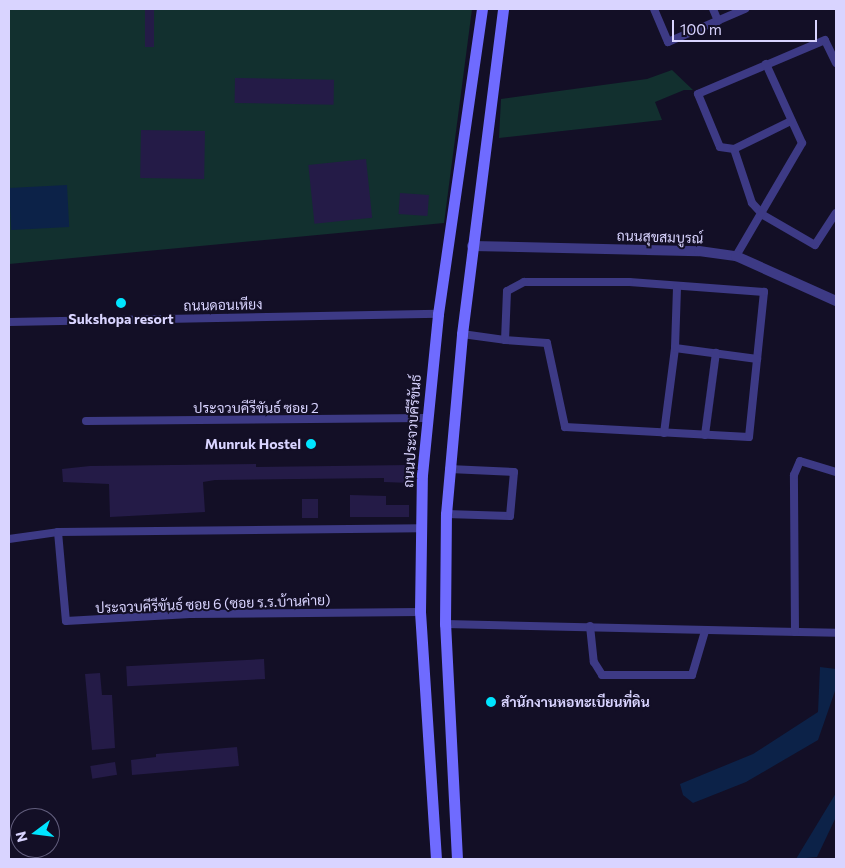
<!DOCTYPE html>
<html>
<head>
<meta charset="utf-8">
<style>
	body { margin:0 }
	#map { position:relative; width:845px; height:868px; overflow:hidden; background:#130f26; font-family:Commissioner,Sarabun,sans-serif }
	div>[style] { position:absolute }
	.green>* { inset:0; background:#12302f }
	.water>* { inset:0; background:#0c2248; transform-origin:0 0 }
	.building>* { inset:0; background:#241b47; transform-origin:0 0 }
	.minor>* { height:8px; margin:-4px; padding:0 4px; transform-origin:4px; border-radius:4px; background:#3d3a85 }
	.tertiary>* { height:10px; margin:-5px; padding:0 5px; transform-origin:5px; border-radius:5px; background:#3d3a85 }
	.secondary>* { height:11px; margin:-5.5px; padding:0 5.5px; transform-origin:5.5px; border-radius:5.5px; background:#6f6bff }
	.dots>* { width:14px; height:14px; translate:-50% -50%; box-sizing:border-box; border:2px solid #130f26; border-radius:50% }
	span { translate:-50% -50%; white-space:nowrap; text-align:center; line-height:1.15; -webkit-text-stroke:4px #130f26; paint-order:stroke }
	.street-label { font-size:14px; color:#d9d4ff }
	.poi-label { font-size:14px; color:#d9d4ff; font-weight:700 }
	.right { translate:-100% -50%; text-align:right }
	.left { translate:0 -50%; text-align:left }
	.frame { position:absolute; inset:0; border:10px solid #d9d4ff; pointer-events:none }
	.north { position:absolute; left:10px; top:808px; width:50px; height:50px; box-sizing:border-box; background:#130f26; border:1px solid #625e7d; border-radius:50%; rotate:255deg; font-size:14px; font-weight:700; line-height:20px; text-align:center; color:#d9d4ff }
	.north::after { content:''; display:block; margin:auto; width:18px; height:22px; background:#00e5ff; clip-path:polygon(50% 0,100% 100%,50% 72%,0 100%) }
	.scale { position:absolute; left:672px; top:20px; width:145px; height:22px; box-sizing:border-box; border:2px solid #d9d4ff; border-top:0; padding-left:6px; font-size:15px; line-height:18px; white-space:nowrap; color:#d9d4ff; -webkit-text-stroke:4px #130f26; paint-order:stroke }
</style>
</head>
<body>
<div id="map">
	<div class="green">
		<i style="clip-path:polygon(9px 9px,472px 9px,444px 223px,9px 264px)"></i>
		<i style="clip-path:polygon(672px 70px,693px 90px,684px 90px,655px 102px,662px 120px,499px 138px,501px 99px,647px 79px)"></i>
	</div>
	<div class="water">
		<i style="left:67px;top:185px;width:42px;height:58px;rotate:87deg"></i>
		<i style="clip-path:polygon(820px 667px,836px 669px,836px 688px,818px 740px,746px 782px,693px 803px,683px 795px,680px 784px,753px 754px,818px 712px)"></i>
		<i style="clip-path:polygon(836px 793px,836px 817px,817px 857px,796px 859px)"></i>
	</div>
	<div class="building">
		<i style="left:145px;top:9px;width:9px;height:38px"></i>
		<i style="left:235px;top:78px;width:99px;height:25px;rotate:1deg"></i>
		<i style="left:141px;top:130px;width:64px;height:48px;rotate:1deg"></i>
		<i style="left:366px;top:159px;width:59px;height:58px;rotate:84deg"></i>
		<i style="left:400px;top:193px;width:29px;height:21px;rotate:4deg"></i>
		<i style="clip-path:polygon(256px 464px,256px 467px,410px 465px,410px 483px,384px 482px,384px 478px,215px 480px,203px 482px,205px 512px,110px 517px,109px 484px,63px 482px,62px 469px,90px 466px)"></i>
		<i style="clip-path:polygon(350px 495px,386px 496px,386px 505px,409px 505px,409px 517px,350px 517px)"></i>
		<i style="left:302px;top:499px;width:16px;height:19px"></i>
		<i style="left:264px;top:659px;width:20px;height:138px;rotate:87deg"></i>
		<i style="clip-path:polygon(100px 673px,102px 695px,112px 695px,115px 748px,92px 750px,85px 674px)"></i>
		<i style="clip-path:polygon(237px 747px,239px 766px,132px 775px,131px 760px,156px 757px,156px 754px)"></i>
		<i style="left:115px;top:762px;width:13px;height:25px;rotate:81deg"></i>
	</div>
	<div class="minor">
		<i style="left:654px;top:9px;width:36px;rotate:67deg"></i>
		<i style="left:668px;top:42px;width:84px;rotate:-23.2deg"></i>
		<i style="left:713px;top:9px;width:13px;rotate:67deg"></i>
		<i style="left:836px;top:63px;width:25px;rotate:-116deg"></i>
		<i style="left:825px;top:40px;width:138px;rotate:157deg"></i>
		<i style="left:698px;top:94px;width:57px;rotate:67.5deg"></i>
		<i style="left:720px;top:147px;width:14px;rotate:8deg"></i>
		<i style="left:734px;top:149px;width:57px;rotate:71.6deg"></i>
		<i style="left:752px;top:203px;width:16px;rotate:47deg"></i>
		<i style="left:763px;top:215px;width:60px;rotate:30deg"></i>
		<i style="left:815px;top:245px;width:38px;rotate:-57deg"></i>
		<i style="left:734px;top:149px;width:64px;rotate:-26.2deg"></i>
		<i style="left:736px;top:256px;width:131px;rotate:-59.7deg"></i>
		<i style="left:802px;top:143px;width:87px;rotate:-114.5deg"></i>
		<i style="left:9px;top:322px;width:429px;rotate:-1.1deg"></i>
		<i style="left:462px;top:334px;width:43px;rotate:7.9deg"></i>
		<i style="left:505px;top:340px;width:42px;rotate:4.1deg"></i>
		<i style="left:547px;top:343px;width:86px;rotate:77.9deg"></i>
		<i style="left:565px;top:427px;width:184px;rotate:3.1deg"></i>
		<i style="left:749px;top:437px;width:146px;rotate:-84.1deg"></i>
		<i style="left:764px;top:292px;width:135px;rotate:-175.8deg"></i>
		<i style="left:629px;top:282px;width:105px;rotate:180deg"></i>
		<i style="left:524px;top:282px;width:19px;rotate:152deg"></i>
		<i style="left:507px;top:291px;width:49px;rotate:92.3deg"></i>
		<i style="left:675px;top:348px;width:83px;rotate:7.6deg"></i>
		<i style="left:86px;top:421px;width:340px;rotate:-0.5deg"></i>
		<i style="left:664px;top:433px;width:86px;rotate:-82.6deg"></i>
		<i style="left:675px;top:348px;width:61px;rotate:-88.1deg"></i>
		<i style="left:705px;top:435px;width:83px;rotate:-82.4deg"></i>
		<i style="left:446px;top:514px;width:64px;rotate:1.8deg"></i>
		<i style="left:510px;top:516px;width:44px;rotate:-84.8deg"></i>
		<i style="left:514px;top:472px;width:65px;rotate:-177.4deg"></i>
		<i style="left:58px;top:532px;width:89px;rotate:84.9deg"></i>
		<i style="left:66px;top:621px;width:124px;rotate:-3.2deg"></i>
		<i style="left:190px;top:614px;width:230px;rotate:-0.5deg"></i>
		<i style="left:9px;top:539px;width:49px;rotate:-8.1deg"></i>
		<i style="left:58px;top:532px;width:363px;rotate:-0.6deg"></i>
		<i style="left:445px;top:624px;width:391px;rotate:1.3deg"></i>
		<i style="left:590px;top:626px;width:36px;rotate:84deg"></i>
		<i style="left:594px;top:662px;width:15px;rotate:58deg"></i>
		<i style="left:602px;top:675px;width:90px"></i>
		<i style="left:692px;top:675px;width:46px;rotate:-73.5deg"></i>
		<i style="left:795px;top:632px;width:157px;rotate:-90.4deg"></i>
		<i style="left:794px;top:475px;width:15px;rotate:-67deg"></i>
		<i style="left:800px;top:461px;width:38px;rotate:17deg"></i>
	</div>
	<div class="tertiary">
		<i style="left:472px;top:246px;width:227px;rotate:1.3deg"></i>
		<i style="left:699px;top:251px;width:37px;rotate:8deg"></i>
		<i style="left:736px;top:256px;width:110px;rotate:24.2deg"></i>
	</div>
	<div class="secondary">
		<i style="left:436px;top:859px;width:248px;rotate:-93.7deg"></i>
		<i style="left:420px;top:612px;width:137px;rotate:-89.2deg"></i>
		<i style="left:422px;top:475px;width:162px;rotate:-84.3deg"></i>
		<i style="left:438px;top:314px;width:308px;rotate:-81.8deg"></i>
		<i style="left:457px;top:859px;width:235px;rotate:-92.9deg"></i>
		<i style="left:445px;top:624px;width:110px;rotate:-89.5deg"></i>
		<i style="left:446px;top:514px;width:181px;rotate:-84.9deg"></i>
		<i style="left:462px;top:334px;width:328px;rotate:-82.8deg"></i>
	</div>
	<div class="dots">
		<i style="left:121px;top:303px;background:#00e5ff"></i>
		<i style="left:311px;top:444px;background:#00e5ff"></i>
		<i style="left:491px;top:702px;background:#00e5ff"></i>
	</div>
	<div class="street-label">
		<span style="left:660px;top:237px;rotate:2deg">ถนนสุขสมบูรณ์</span>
		<span style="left:223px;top:305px;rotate:-1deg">ถนนดอนเหียง</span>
		<span style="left:256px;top:408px">ประจวบคีรีขันธ์ ซอย 2</span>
		<span style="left:412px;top:431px;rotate:-86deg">ถนนประจวบคีรีขันธ์</span>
		<span style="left:213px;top:604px;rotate:-2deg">ประจวบคีรีขันธ์ ซอย 6 (ซอย ร.ร.บ้านค่าย)</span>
	</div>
	<div class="poi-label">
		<span style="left:121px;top:319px">Sukshopa resort</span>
		<span class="right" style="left:301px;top:444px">Munruk Hostel</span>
		<span class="left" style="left:501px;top:702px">สำนักงานหอทะเบียนที่ดิน</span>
	</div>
	<div class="frame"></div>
	<div class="north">N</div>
	<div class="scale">100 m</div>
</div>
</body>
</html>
